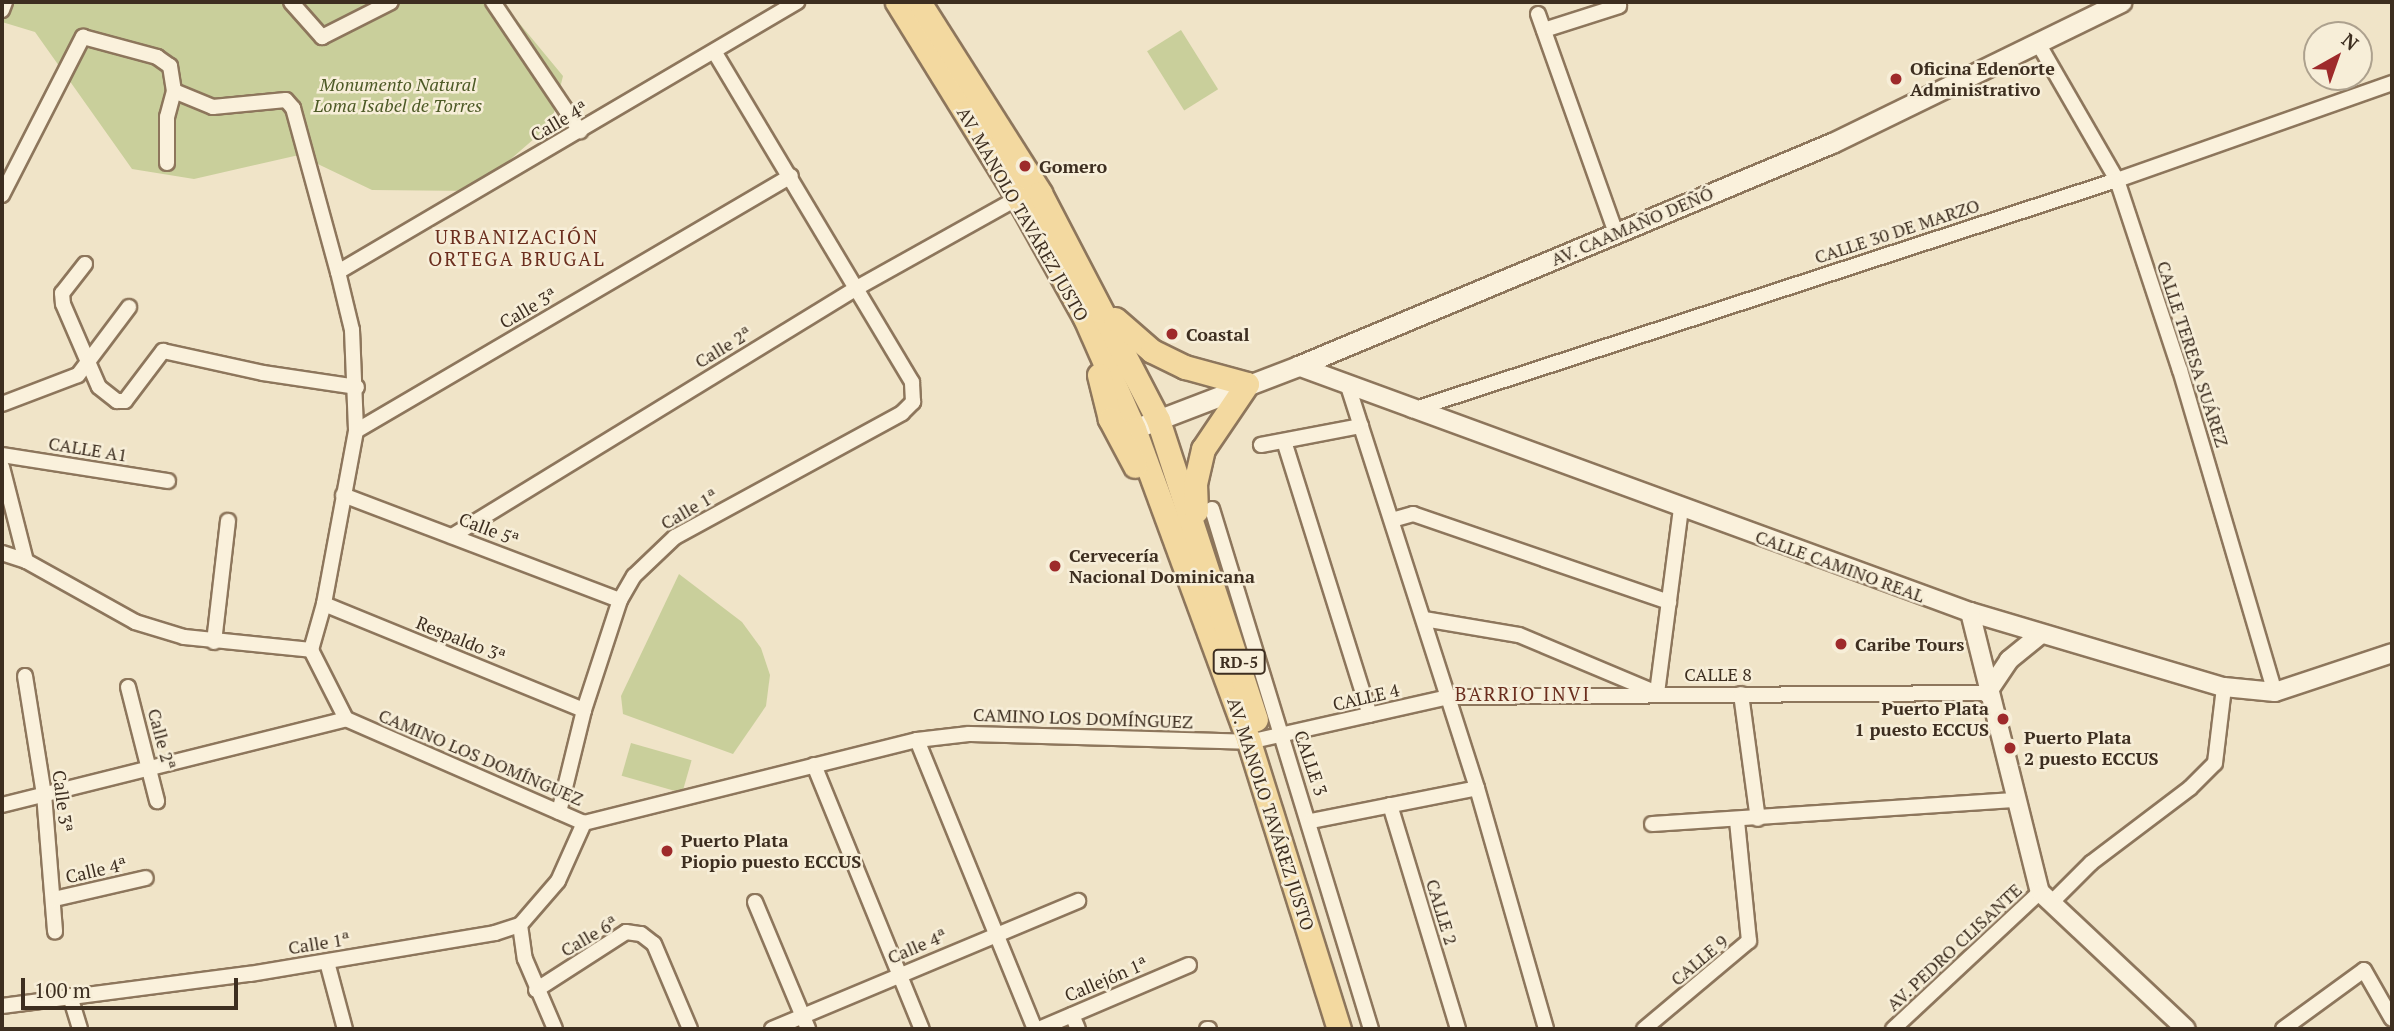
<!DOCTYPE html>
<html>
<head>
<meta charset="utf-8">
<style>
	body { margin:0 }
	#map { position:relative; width:2394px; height:1031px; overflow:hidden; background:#f0e4c8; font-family:"PT Serif",serif }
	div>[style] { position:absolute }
	.green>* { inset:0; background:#c9cf9b; transform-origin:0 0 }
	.roads { filter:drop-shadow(2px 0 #8d765c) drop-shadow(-2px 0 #8d765c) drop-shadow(0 2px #8d765c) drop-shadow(0 -2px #8d765c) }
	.minor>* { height:14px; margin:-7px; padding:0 7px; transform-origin:7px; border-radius:7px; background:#faf1dc }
	.tertiary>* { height:18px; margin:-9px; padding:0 9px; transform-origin:9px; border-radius:9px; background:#faf1dc }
	.secondary>* { height:19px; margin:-9.5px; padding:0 9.5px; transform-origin:9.5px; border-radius:9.5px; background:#faf1dc }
	.primary>* { height:23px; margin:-11.5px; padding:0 11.5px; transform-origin:11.5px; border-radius:11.5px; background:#f3d9a0 }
	.dots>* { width:19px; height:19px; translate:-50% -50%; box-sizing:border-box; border:4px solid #f7eed8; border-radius:50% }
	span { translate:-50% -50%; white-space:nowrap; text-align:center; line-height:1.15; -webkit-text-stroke:5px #f7eed8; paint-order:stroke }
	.shield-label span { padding:2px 5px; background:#f7eed8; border:2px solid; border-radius:5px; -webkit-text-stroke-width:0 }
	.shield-label { font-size:16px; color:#3d2e20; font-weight:700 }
	.poi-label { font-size:18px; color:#3d2e20; font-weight:700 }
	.left { translate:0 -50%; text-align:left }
	.right { translate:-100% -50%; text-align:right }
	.park-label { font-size:18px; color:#4d5a26; font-style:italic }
	.street-label { font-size:18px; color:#3d2e20 }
	.neighbourhood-label { font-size:19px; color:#6b2e1e; letter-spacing:2px }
	.frame { position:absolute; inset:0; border:4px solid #3d2e20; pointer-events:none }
	.north { position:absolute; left:2303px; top:21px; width:70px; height:70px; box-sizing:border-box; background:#f7eed8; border:2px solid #ada18e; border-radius:50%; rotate:40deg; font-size:19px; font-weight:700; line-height:28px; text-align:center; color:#3d2e20 }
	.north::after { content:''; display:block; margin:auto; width:24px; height:32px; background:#9e2a2b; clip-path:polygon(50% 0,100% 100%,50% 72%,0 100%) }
	.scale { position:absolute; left:21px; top:978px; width:217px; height:32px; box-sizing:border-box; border:4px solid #3d2e20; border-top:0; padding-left:9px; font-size:21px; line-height:24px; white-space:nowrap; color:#3d2e20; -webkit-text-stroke:5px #f7eed8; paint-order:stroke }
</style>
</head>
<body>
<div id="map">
	<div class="green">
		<i style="clip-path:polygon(2px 2px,491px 2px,510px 12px,563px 76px,551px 124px,474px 191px,372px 190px,299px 155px,194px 179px,132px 169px,35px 32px,2px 22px)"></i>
		<i style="left:1181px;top:30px;width:70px;height:40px;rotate:58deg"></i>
		<i style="clip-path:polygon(679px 574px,742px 622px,761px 648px,770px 675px,766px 706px,733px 754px,623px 714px,621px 696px)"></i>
		<i style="left:631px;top:743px;width:63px;height:34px;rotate:16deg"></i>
	</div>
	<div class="roads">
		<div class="minor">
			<i style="left:291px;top:2px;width:47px;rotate:48.5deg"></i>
			<i style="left:322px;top:37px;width:77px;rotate:-26.9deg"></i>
			<i style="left:493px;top:2px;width:156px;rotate:56deg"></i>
			<i style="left:2px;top:10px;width:9px;rotate:-69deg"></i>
			<i style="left:1538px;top:14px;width:232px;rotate:70.4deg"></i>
			<i style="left:1544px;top:30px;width:79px;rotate:-17.7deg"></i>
			<i style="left:2038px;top:43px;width:158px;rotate:60deg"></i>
			<i style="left:2117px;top:180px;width:200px;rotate:71.7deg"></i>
			<i style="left:2180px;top:370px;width:336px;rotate:73.6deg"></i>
			<i style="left:174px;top:91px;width:42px;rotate:22.3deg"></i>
			<i style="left:213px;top:107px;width:73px;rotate:-5.5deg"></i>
			<i style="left:286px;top:100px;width:11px;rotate:49deg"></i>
			<i style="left:293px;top:108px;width:170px;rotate:74.7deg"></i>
			<i style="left:338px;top:272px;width:60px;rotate:76.4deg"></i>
			<i style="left:352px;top:330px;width:101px;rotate:87.7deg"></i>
			<i style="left:356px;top:431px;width:176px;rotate:100.5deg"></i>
			<i style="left:324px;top:604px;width:48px;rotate:105.8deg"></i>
			<i style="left:2px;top:195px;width:178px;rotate:-62.9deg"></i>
			<i style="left:83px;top:37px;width:77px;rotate:15.1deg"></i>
			<i style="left:157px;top:57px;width:16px;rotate:35deg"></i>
			<i style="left:170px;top:66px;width:25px;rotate:81deg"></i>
			<i style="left:174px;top:91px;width:27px;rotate:105deg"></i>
			<i style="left:167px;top:117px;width:46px;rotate:90deg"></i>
			<i style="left:85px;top:264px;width:37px;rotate:128deg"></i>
			<i style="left:62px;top:293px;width:11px;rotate:85deg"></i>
			<i style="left:63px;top:304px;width:90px;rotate:66.6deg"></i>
			<i style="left:99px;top:387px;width:23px;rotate:38deg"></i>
			<i style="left:117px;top:401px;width:8px"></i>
			<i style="left:125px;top:401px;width:63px;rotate:-52.8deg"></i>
			<i style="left:163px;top:351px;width:102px;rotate:12.4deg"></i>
			<i style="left:263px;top:373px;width:95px;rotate:8.5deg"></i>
			<i style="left:338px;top:272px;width:533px;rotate:-30.47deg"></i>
			<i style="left:1348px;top:386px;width:422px;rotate:72.2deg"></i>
			<i style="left:1477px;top:788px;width:251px;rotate:74deg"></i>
			<i style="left:2px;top:404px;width:81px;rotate:-20.9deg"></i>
			<i style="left:78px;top:375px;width:85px;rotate:-53.1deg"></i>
			<i style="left:1412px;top:410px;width:742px;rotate:-18.07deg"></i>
			<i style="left:2117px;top:180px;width:292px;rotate:-19.4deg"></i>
			<i style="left:356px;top:431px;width:504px;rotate:-30.38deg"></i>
			<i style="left:1284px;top:441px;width:287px;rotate:72.6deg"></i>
			<i style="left:1261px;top:445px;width:102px;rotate:-10.8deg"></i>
			<i style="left:2px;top:455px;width:168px;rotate:8.9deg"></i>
			<i style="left:2px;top:467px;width:97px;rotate:75.7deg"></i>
			<i style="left:343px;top:495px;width:296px;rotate:20.8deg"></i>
			<i style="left:1212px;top:509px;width:544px;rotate:73deg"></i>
			<i style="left:1392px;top:520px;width:22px;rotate:-16deg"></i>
			<i style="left:1413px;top:514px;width:271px;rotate:19deg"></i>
			<i style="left:452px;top:536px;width:473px;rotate:-31.5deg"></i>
			<i style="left:855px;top:289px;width:187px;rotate:-29.2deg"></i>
			<i style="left:2px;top:553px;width:25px;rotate:18deg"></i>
			<i style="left:26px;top:561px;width:125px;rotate:29.2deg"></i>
			<i style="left:135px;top:622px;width:51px;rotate:17deg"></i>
			<i style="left:184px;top:637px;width:128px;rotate:5.8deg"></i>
			<i style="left:324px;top:604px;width:281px;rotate:22.2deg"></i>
			<i style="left:1424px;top:619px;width:96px;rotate:9.6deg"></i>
			<i style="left:1519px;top:635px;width:150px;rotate:22.8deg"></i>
			<i style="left:1657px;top:693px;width:186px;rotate:-82.6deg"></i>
			<i style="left:214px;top:642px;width:122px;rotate:-83.4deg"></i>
			<i style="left:311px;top:650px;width:77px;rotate:63.1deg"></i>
			<i style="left:346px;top:719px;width:260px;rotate:23.6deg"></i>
			<i style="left:584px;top:823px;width:343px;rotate:-14deg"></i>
			<i style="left:917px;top:740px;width:52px;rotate:-6.6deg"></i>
			<i style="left:969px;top:734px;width:280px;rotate:1.6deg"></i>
			<i style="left:1249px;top:742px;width:205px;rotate:-12.7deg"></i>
			<i style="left:1449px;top:697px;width:538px;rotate:-0.43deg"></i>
			<i style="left:25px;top:676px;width:120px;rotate:80.9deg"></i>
			<i style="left:44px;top:794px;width:138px;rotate:85.4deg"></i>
			<i style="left:128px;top:687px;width:118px;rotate:75.7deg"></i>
			<i style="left:1741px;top:694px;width:126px;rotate:82.3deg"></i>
			<i style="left:917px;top:740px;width:312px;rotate:67.8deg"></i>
			<i style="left:814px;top:765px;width:285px;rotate:67.8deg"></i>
			<i style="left:2px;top:805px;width:355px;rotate:-14deg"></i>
			<i style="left:1390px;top:805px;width:234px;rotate:73.1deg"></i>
			<i style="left:559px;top:812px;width:105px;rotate:-76.2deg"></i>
			<i style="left:584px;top:710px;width:116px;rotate:-71.9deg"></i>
			<i style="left:620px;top:600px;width:28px;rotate:-60deg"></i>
			<i style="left:634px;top:576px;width:57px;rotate:-43.6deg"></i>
			<i style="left:675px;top:537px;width:259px;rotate:-28.6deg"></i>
			<i style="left:902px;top:413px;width:16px;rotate:-45deg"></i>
			<i style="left:913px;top:402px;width:20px;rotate:-93deg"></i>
			<i style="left:912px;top:382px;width:383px;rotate:-120.9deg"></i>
			<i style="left:1311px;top:821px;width:169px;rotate:-11.2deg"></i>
			<i style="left:1652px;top:824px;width:363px;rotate:-3.8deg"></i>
			<i style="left:54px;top:899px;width:94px;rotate:-12.9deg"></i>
			<i style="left:755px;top:902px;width:138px;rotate:67.3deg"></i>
			<i style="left:2051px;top:903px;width:57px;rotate:-45deg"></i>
			<i style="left:2091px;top:863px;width:124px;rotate:-37.1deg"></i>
			<i style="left:2190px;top:788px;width:35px;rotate:-45deg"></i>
			<i style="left:2215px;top:763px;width:77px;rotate:-83.2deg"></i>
			<i style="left:520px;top:925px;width:34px;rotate:82deg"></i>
			<i style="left:525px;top:959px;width:76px;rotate:66.8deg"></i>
			<i style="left:327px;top:962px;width:69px;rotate:75deg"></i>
			<i style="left:536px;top:990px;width:107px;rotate:-32.8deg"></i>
			<i style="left:626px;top:932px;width:15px;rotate:8deg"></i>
			<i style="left:641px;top:934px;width:16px;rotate:38deg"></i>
			<i style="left:654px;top:944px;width:92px;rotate:67deg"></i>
			<i style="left:70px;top:996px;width:34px;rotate:73deg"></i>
			<i style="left:2px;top:1006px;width:250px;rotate:-7.4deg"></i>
			<i style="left:250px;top:974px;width:248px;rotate:-9.5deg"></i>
			<i style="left:495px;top:933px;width:26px;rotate:-18deg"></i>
			<i style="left:520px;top:925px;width:58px;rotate:-49.2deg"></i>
			<i style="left:558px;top:881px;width:64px;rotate:-65.9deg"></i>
			<i style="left:1072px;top:1015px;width:15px;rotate:67deg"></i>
			<i style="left:772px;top:1029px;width:332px;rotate:-22.7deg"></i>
			<i style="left:1039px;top:1029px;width:163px;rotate:-23.1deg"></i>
			<i style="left:1207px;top:1029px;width:2px"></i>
			<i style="left:1644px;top:1029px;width:137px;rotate:-40deg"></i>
			<i style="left:1749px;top:941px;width:121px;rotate:-95.7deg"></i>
			<i style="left:1893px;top:1029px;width:201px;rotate:-43deg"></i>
			<i style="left:2283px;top:1029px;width:100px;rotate:-36.1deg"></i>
			<i style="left:2364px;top:970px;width:56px;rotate:60.3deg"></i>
		</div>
		<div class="tertiary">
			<i style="left:1298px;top:366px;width:716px;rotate:20.11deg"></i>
			<i style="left:1970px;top:612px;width:265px;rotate:16.5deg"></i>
			<i style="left:2224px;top:687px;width:51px;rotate:5.6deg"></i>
			<i style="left:2275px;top:692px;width:123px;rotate:-18.4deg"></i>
			<i style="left:1970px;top:612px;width:289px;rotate:76deg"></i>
			<i style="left:2040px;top:892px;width:200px;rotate:43.2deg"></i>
			<i style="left:1987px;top:693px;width:40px;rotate:-56deg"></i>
			<i style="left:2009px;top:660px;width:38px;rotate:-39deg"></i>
		</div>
		<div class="secondary">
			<i style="left:1134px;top:429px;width:176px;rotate:-21deg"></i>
			<i style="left:1298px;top:366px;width:579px;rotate:-22.67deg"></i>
			<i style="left:1832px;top:143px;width:322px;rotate:-26deg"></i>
		</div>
		<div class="primary">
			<i style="left:897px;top:2px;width:230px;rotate:58.3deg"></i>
			<i style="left:1018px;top:198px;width:137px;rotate:60.8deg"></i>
			<i style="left:1085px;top:318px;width:121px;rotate:66.2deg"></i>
			<i style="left:1134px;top:429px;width:333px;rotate:69.8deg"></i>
			<i style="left:1249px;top:742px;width:301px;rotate:72.6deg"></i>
			<i style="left:919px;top:2px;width:226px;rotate:57.6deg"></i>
			<i style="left:1040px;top:193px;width:256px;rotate:62.5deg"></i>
			<i style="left:1158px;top:420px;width:315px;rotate:71.9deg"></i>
			<i style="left:1115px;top:319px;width:49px;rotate:40.9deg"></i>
			<i style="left:1152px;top:351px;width:37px;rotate:26deg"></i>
			<i style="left:1185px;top:367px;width:64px;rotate:15.3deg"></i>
			<i style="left:1247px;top:384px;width:78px;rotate:124.1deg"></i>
			<i style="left:1203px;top:449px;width:35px;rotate:103deg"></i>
			<i style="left:1195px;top:483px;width:28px;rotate:88deg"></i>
			<i style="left:1099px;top:375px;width:45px;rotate:76deg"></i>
			<i style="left:1110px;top:419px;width:53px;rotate:62deg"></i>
		</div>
	</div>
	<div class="dots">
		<i style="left:1896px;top:79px;background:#9e2a2b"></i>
		<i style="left:1025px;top:166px;background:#9e2a2b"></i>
		<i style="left:1172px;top:334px;background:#9e2a2b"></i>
		<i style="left:1055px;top:566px;background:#9e2a2b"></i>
		<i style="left:1841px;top:644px;background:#9e2a2b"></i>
		<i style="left:2003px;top:719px;background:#9e2a2b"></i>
		<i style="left:2010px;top:748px;background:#9e2a2b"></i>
		<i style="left:667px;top:851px;background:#9e2a2b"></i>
	</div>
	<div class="shield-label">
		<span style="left:1239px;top:662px">RD-5</span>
	</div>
	<div class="poi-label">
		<span class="left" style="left:1910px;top:79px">Oficina Edenorte<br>Administrativo</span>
		<span class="left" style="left:1039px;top:166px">Gomero</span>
		<span class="left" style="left:1186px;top:334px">Coastal</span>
		<span class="left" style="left:1069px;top:566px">Cervecería<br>Nacional Dominicana</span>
		<span class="left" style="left:1855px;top:644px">Caribe Tours</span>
		<span class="right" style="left:1989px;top:719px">Puerto Plata<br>1 puesto ECCUS</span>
		<span class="left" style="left:2024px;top:748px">Puerto Plata<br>2 puesto ECCUS</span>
		<span class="left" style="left:681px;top:851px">Puerto Plata<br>Piopio puesto ECCUS</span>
	</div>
	<div class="park-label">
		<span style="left:398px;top:95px">Monumento Natural<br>Loma Isabel de Torres</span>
	</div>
	<div class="street-label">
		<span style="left:559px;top:121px;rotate:-30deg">Calle 4ª</span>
		<span style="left:1023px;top:214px;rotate:60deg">AV. MANOLO TAVÁREZ JUSTO</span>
		<span style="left:1632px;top:226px;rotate:-23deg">AV. CAAMAÑO DEÑÓ</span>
		<span style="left:1897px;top:231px;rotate:-18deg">CALLE 30 DE MARZO</span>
		<span style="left:528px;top:308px;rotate:-30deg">Calle 3ª</span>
		<span style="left:723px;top:347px;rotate:-31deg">Calle 2ª</span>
		<span style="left:2193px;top:354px;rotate:72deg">CALLE TERESA SUÁREZ</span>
		<span style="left:88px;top:449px;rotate:9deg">CALLE A1</span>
		<span style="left:689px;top:509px;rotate:-30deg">Calle 1ª</span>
		<span style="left:489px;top:529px;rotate:21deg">Calle 5ª</span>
		<span style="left:1840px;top:566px;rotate:20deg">CALLE CAMINO REAL</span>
		<span style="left:461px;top:639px;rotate:22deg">Respaldo 3ª</span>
		<span style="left:1718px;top:674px">CALLE 8</span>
		<span style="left:1366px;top:697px;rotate:-13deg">CALLE 4</span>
		<span style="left:1083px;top:718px;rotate:2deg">CAMINO LOS DOMÍNGUEZ</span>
		<span style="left:162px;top:739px;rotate:75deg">Calle 2ª</span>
		<span style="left:481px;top:757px;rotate:23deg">CAMINO LOS DOMÍNGUEZ</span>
		<span style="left:1311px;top:763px;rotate:71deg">CALLE 3</span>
		<span style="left:63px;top:801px;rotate:83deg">Calle 3ª</span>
		<span style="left:1271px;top:814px;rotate:72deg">AV. MANOLO TAVÁREZ JUSTO</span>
		<span style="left:96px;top:870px;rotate:-13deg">Calle 4ª</span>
		<span style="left:1442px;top:912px;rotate:73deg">CALLE 2</span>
		<span style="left:589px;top:936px;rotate:-30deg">Calle 6ª</span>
		<span style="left:319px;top:943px;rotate:-9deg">Calle 1ª</span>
		<span style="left:917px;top:946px;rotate:-23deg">Calle 4ª</span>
		<span style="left:1954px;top:947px;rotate:-43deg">AV. PEDRO CLISANTE</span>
		<span style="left:1699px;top:960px;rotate:-40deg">CALLE 9</span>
		<span style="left:1106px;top:979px;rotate:-23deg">Callejón 1ª</span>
	</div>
	<div class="neighbourhood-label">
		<span style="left:517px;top:248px">URBANIZACIÓN<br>ORTEGA BRUGAL</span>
		<span style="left:1523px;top:694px">BARRIO INVI</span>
	</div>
	<div class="frame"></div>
	<div class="north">N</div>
	<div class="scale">100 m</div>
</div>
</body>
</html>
